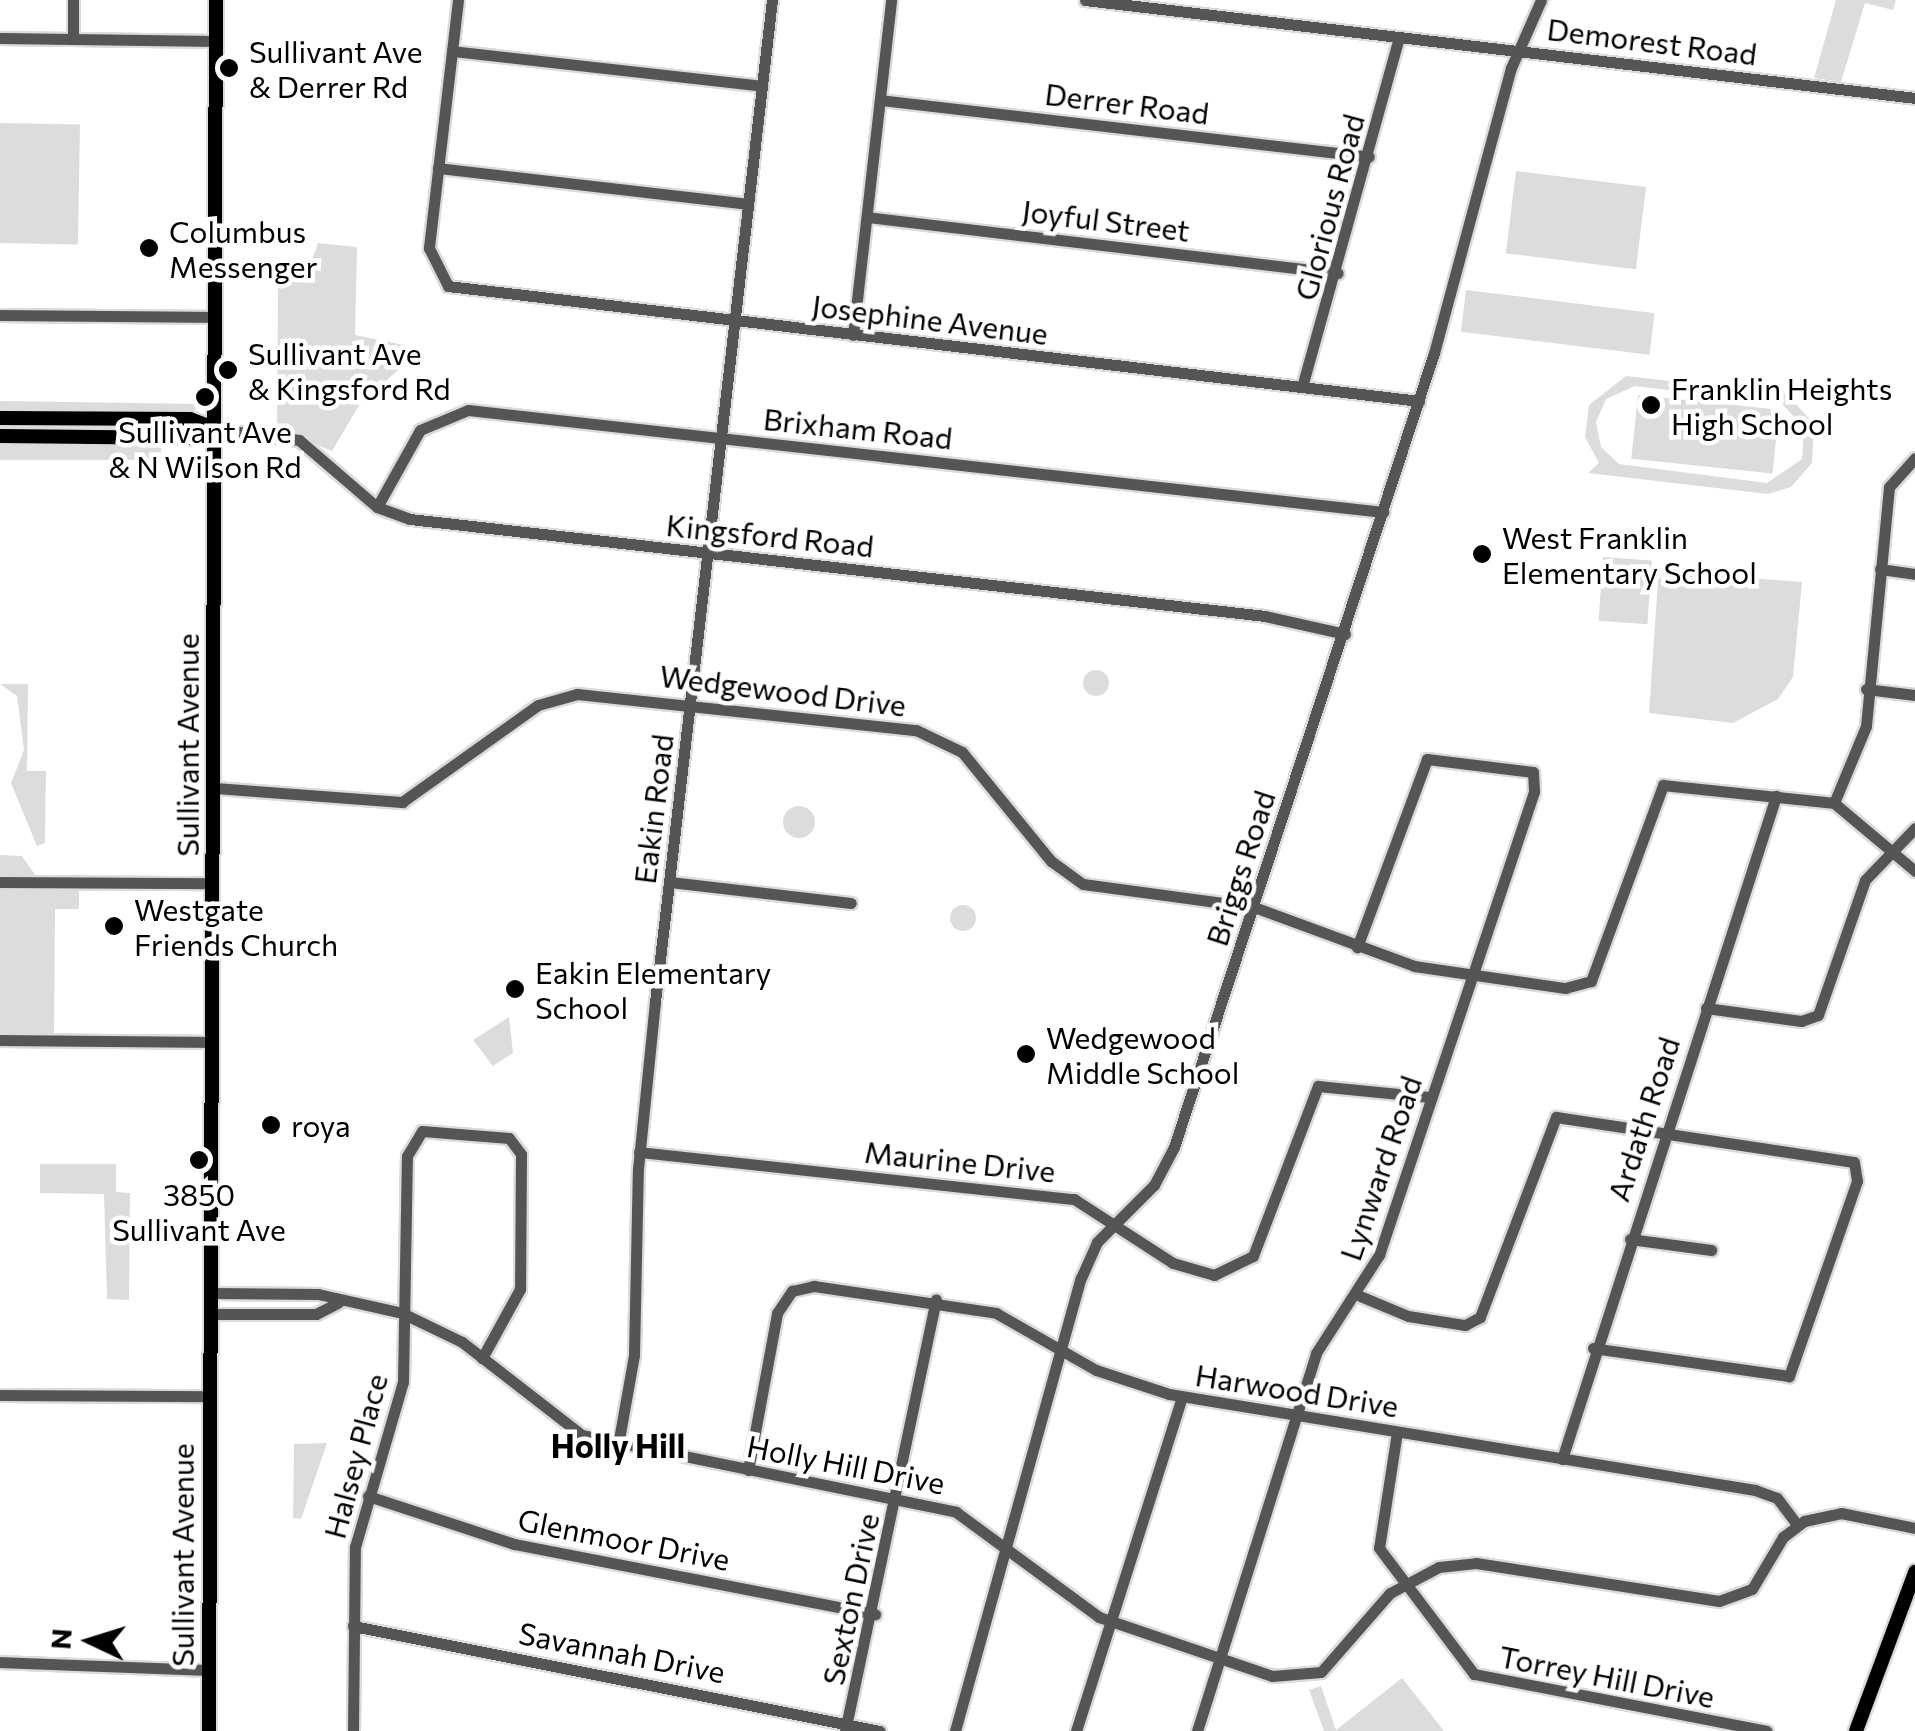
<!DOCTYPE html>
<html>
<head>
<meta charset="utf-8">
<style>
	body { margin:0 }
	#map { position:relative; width:1915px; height:1731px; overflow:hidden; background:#fff; font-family:Commissioner,sans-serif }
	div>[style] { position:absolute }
	.green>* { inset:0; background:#dcdcdc; transform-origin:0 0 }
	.round { border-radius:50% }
	.roads { filter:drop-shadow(2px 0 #dbdbdb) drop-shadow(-2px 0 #dbdbdb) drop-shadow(0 2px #dbdbdb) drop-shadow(0 -2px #dbdbdb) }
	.minor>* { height:11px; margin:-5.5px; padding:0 5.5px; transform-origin:5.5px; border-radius:5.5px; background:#555 }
	.major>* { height:14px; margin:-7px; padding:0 7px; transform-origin:7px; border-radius:7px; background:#000 }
	.dots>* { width:28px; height:28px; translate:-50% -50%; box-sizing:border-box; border:5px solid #fff; border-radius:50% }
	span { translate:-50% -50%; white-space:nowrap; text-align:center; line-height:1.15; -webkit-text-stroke:9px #fff; paint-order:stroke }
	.street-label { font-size:30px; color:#000 }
	.poi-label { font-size:30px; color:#000 }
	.left { translate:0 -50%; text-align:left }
	.neighbourhood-label { font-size:32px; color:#000; font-weight:700 }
	.north { position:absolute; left:40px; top:1591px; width:100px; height:100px; -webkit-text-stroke:8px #fff; paint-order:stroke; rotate:274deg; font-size:28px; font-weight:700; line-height:40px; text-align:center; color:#000 }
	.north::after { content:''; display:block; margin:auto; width:35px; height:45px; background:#000; clip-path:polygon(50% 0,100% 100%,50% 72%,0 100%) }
</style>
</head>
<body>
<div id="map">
	<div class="green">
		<i style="clip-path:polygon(1836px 0,1896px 0,1893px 10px,1865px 3px,1841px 82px,1814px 78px)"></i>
		<i style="left:0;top:123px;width:80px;height:120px;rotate:1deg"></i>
		<i style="left:1516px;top:171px;width:131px;height:83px;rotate:7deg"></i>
		<i style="clip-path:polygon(318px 243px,357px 247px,355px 335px,423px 349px,361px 402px,332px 451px,277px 429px,278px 275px,306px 277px)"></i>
		<i style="left:1466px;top:290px;width:190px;height:42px;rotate:7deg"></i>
		<i style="clip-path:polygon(evenodd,1626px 376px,1787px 394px,1814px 424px,1812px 463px,1791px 487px,1768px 494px,1588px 473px,1599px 463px,1585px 437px,1589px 405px,1626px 376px,1635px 386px,1782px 404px,1804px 427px,1802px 459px,1767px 483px,1619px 464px,1601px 447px,1596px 422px,1606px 399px,1635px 386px)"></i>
		<i style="left:1638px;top:395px;width:142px;height:64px;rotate:6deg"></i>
		<i style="clip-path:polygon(0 401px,203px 404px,190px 413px,0 411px)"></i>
		<i style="left:0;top:443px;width:161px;height:17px"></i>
		<i style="left:1603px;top:557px;width:49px;height:64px;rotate:4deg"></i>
		<i style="clip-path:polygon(1667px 572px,1802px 582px,1793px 677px,1778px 699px,1733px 723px,1649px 713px,1658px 580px)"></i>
		<i class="round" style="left:1083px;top:670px;width:26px;height:26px"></i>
		<i style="clip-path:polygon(0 684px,28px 684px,27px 771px,46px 771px,45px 843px,37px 846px,11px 783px,24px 750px,17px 696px)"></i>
		<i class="round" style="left:783px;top:806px;width:32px;height:32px"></i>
		<i style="clip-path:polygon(0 855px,22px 856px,38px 879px,0 879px)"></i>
		<i style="clip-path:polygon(0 885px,79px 888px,79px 909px,55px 909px,54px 1036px,0 1035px)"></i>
		<i class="round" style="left:950px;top:905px;width:26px;height:26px"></i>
		<i style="clip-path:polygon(509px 1017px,513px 1053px,493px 1066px,473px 1040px)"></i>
		<i style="clip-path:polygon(40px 1164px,116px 1164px,116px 1192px,130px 1193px,129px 1300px,107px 1299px,104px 1194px,40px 1193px)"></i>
		<i style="clip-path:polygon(327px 1443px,301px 1519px,293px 1518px,294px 1444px)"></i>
		<i style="clip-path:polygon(1402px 1678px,1444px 1731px,1324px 1731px,1309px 1690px,1321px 1686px,1336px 1730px)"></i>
	</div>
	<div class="roads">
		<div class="minor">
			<i style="left:458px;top:0;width:250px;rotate:96.7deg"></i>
			<i style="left:429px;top:248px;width:42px;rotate:63.4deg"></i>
			<i style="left:448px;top:286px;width:978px;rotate:6.75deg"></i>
			<i style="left:1085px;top:0;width:836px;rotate:6.73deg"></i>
			<i style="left:0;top:38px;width:217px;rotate:0.8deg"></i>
			<i style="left:73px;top:39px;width:39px;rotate:-90deg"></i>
			<i style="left:452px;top:51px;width:312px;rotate:6.4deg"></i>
			<i style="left:880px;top:100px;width:492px;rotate:6.6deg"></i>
			<i style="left:438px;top:168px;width:312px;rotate:6.6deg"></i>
			<i style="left:867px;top:217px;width:474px;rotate:6.8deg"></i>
			<i style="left:0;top:315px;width:216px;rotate:0.5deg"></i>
			<i style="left:853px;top:335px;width:337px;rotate:-83.5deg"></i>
			<i style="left:1302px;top:387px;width:363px;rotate:-74.5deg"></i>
			<i style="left:216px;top:429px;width:84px;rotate:7.5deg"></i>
			<i style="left:299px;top:440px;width:103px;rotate:40.7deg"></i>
			<i style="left:377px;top:507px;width:35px;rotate:20deg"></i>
			<i style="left:410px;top:519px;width:860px;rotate:6.47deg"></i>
			<i style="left:1265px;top:616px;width:82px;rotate:12.7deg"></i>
			<i style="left:377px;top:507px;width:88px;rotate:-60.8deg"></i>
			<i style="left:420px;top:430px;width:52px;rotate:-22.6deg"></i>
			<i style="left:468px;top:410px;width:921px;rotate:6.36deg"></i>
			<i style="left:1880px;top:569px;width:35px;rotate:8deg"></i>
			<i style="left:1866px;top:689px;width:49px;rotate:7deg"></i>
			<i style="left:214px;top:788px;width:189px;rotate:4.3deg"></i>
			<i style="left:402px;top:802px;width:167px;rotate:-35.5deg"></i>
			<i style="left:538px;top:705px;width:41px;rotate:-15.8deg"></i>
			<i style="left:577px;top:694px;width:341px;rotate:6.1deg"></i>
			<i style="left:916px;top:730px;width:51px;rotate:25.6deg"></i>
			<i style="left:962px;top:752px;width:141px;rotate:50.8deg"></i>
			<i style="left:1051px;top:861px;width:39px;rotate:36deg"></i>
			<i style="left:1083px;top:884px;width:173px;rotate:7.7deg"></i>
			<i style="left:1254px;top:907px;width:171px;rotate:20.2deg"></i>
			<i style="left:1414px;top:966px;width:153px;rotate:8.3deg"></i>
			<i style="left:1565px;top:988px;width:27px;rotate:-15deg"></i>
			<i style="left:1591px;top:981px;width:209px;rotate:-69.8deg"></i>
			<i style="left:1663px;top:785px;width:172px;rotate:6deg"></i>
			<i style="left:1834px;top:803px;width:106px;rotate:40deg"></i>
			<i style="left:1834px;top:803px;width:83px;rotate:-67.4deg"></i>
			<i style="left:1866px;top:726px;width:240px;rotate:-84.5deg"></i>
			<i style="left:1889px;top:487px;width:39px;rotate:-48deg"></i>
			<i style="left:0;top:882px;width:213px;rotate:0.3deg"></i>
			<i style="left:670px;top:882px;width:182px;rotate:6.6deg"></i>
			<i style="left:1706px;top:1008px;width:96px;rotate:7.8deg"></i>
			<i style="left:1801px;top:1021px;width:18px;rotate:-19deg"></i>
			<i style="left:1818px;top:1015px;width:143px;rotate:-70.8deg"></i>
			<i style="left:1865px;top:880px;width:72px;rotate:-46.1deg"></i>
			<i style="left:0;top:1040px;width:213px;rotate:0.5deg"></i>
			<i style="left:639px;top:1152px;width:438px;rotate:6.2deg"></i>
			<i style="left:1074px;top:1199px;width:118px;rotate:32.9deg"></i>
			<i style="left:1173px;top:1263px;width:43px;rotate:16.3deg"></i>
			<i style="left:1214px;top:1275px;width:43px;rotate:-26deg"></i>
			<i style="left:1253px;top:1256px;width:182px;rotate:-69.1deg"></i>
			<i style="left:1318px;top:1086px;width:114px;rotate:5.6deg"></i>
			<i style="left:1630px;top:1239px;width:82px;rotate:7.7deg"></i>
			<i style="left:211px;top:1293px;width:107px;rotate:0.5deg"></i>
			<i style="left:318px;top:1294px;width:86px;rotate:12.7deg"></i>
			<i style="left:402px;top:1313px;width:67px;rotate:25.8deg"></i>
			<i style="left:462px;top:1342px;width:152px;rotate:37.8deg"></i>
			<i style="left:582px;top:1435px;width:382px;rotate:11.6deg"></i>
			<i style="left:956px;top:1512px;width:177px;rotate:36.3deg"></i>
			<i style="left:1099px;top:1617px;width:183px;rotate:18.8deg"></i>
			<i style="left:1272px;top:1676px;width:49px;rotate:-4.7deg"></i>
			<i style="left:1321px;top:1672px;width:105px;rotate:-48.9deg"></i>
			<i style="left:1390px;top:1593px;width:55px;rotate:-28deg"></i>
			<i style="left:1439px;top:1567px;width:37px;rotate:-6deg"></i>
			<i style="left:1476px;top:1563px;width:246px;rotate:8.9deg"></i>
			<i style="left:1719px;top:1601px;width:35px;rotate:-20deg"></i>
			<i style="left:1752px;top:1589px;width:61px;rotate:-59.2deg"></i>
			<i style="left:1783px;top:1537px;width:26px;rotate:-37deg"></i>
			<i style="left:1804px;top:1521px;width:38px;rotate:-12deg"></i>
			<i style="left:1841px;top:1513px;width:76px;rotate:11.5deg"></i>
			<i style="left:1360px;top:1296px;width:52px;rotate:22.6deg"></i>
			<i style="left:1408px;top:1316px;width:58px;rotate:9deg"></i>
			<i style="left:1465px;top:1325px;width:17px;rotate:-28deg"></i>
			<i style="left:1480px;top:1317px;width:214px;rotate:-69.2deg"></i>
			<i style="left:1556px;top:1117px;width:301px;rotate:8.6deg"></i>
			<i style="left:1854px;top:1162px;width:19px;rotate:81deg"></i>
			<i style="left:1857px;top:1181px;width:207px;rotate:109.2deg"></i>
			<i style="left:1789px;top:1376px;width:198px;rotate:-171.9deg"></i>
			<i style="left:211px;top:1314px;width:105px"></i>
			<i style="left:316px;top:1314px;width:25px;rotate:-27deg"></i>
			<i style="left:0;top:1395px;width:211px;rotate:0.3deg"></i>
			<i style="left:1397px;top:1432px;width:117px;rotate:98.8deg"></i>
			<i style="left:1379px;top:1548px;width:158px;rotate:53deg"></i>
			<i style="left:1474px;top:1674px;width:298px;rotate:11deg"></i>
			<i style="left:618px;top:1445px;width:91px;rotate:-79.9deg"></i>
			<i style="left:634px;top:1355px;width:186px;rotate:-88.8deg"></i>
			<i style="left:638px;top:1169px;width:168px;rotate:-84.2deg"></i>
			<i style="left:655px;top:1002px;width:1009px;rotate:-83.34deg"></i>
			<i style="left:1562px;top:1459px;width:697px;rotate:-72.11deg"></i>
			<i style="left:748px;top:1470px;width:160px;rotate:-79.5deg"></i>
			<i style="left:777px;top:1313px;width:27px;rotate:-56deg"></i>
			<i style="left:792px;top:1291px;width:23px;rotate:-13deg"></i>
			<i style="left:814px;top:1286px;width:184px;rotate:8.4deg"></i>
			<i style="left:996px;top:1313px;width:115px;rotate:29.7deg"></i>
			<i style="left:1096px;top:1370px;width:77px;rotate:18.2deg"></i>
			<i style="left:1169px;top:1394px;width:594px;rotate:9.3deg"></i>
			<i style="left:1755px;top:1490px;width:23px;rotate:20deg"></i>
			<i style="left:1777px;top:1498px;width:34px;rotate:53deg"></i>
			<i style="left:368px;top:1496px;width:154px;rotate:18.2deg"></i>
			<i style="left:514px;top:1544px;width:368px;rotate:11deg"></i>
			<i style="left:353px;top:1626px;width:537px;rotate:11.27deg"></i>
			<i style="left:0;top:1662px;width:209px;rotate:2.2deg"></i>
			<i style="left:353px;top:1731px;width:184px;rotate:-89.4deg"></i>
			<i style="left:355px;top:1547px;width:172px;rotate:-73.8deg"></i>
			<i style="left:403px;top:1382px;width:226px;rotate:-89deg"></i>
			<i style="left:407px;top:1156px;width:29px;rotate:-59deg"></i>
			<i style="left:422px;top:1131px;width:87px;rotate:4.6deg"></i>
			<i style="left:509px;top:1138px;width:20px;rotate:53deg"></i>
			<i style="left:521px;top:1154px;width:135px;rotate:90.4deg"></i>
			<i style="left:520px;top:1289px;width:79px;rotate:118.8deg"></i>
			<i style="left:845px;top:1731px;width:441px;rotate:-78.1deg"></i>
			<i style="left:955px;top:1731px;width:470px;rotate:-74.5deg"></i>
			<i style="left:1081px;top:1278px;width:39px;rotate:-66deg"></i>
			<i style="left:1097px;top:1242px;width:81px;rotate:-45deg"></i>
			<i style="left:1154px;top:1185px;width:43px;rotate:-62.2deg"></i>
			<i style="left:1174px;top:1147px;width:835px;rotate:-71.87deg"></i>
			<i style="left:1434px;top:353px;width:295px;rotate:-74.9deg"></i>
			<i style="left:1511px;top:68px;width:74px;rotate:-66.2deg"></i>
			<i style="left:1076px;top:1731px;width:351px;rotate:-72.4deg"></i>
			<i style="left:1197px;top:1731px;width:396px;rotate:-72.5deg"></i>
			<i style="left:1316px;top:1353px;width:117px;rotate:-57.3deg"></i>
			<i style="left:1379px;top:1255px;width:489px;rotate:-71.5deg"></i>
			<i style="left:1534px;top:791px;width:19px;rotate:-93deg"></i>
			<i style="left:1533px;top:772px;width:107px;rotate:-173deg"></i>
			<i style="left:1427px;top:759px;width:201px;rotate:110.4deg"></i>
		</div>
		<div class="major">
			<i style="left:0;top:418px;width:190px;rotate:0.3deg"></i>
			<i style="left:190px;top:419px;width:28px;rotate:21deg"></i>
			<i style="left:0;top:436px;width:188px;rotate:0.6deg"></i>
			<i style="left:188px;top:438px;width:29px;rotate:-18deg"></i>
			<i style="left:209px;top:1731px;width:1731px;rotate:-89.77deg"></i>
			<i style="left:1856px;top:1731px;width:170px;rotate:-69.6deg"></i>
		</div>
	</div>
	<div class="dots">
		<i style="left:229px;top:68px;background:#000"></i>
		<i style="left:149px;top:248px;background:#000"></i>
		<i style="left:228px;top:370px;background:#000"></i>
		<i style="left:205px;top:397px;background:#000"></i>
		<i style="left:1651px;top:405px;background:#000"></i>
		<i style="left:1482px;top:554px;background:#000"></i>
		<i style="left:114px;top:926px;background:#000"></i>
		<i style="left:515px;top:989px;background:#000"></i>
		<i style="left:1026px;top:1054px;background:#000"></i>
		<i style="left:271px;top:1125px;background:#000"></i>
		<i style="left:199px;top:1160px;background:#000"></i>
	</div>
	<div class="street-label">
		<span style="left:1652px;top:41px;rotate:7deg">Demorest Road</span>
		<span style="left:1127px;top:103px;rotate:7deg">Derrer Road</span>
		<span style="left:1329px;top:207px;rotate:-75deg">Glorious Road</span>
		<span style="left:1106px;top:220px;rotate:7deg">Joyful Street</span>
		<span style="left:930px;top:319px;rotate:7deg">Josephine Avenue</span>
		<span style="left:858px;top:428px;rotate:6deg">Brixham Road</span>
		<span style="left:770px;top:535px;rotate:6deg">Kingsford Road</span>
		<span style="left:783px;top:690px;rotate:7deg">Wedgewood Drive</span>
		<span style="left:187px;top:745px;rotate:-90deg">Sullivant Avenue</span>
		<span style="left:653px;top:809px;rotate:-83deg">Eakin Road</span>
		<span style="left:1240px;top:868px;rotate:-72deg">Briggs Road</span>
		<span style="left:1643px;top:1119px;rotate:-72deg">Ardath Road</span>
		<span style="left:960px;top:1161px;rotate:6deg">Maurine Drive</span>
		<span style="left:1380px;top:1168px;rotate:-71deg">Lynward Road</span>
		<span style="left:1297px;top:1390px;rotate:9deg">Harwood Drive</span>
		<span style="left:355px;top:1456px;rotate:-75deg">Halsey Place</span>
		<span style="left:846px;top:1464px;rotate:11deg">Holly Hill Drive</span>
		<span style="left:624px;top:1539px;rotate:11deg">Glenmoor Drive</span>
		<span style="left:182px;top:1555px;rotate:-90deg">Sullivant Avenue</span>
		<span style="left:850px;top:1599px;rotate:-78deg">Sexton Drive</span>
		<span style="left:622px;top:1652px;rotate:11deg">Savannah Drive</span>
		<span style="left:1607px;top:1676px;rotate:11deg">Torrey Hill Drive</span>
	</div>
	<div class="poi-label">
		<span class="left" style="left:249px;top:68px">Sullivant Ave<br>&amp; Derrer Rd</span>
		<span class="left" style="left:169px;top:248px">Columbus<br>Messenger</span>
		<span class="left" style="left:248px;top:370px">Sullivant Ave<br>&amp; Kingsford Rd</span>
		<span class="left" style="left:1671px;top:405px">Franklin Heights<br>High School</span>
		<span style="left:205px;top:448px">Sullivant Ave<br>&amp; N Wilson Rd</span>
		<span class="left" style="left:1502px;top:554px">West Franklin<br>Elementary School</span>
		<span class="left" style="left:134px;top:926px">Westgate<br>Friends Church</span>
		<span class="left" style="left:535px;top:989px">Eakin Elementary<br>School</span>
		<span class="left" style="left:1046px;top:1054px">Wedgewood<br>Middle School</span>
		<span class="left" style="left:291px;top:1125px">roya</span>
		<span style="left:199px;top:1211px">3850<br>Sullivant Ave</span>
	</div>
	<div class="neighbourhood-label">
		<span style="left:618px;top:1445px">Holly Hill</span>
	</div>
	<div class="north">N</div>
</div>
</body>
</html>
